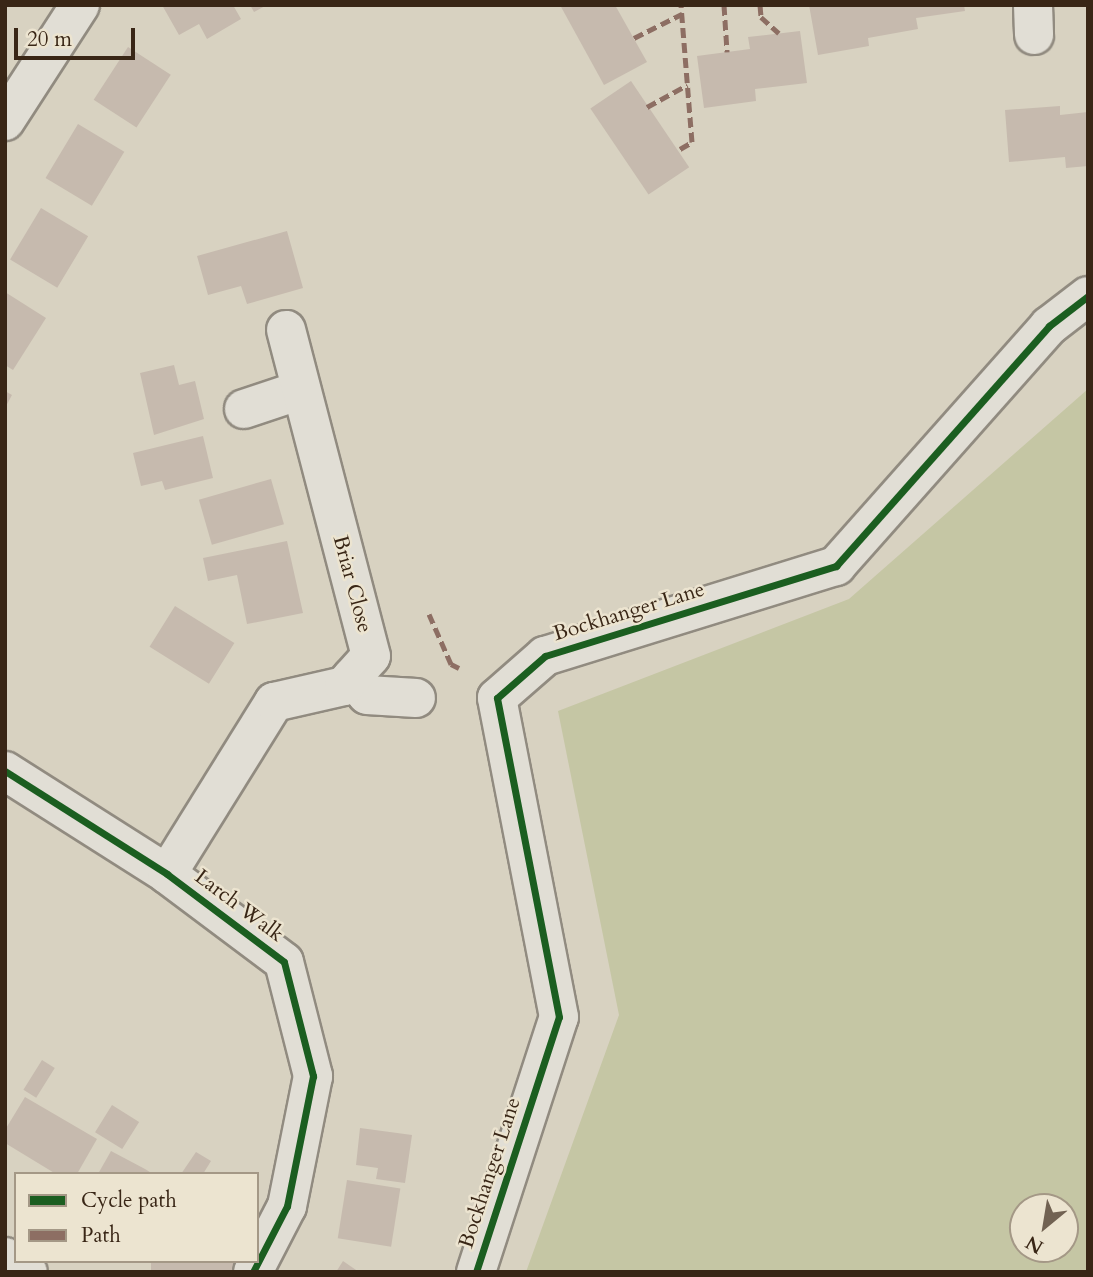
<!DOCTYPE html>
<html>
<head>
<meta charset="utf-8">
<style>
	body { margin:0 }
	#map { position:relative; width:1093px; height:1277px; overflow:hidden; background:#d8d2c1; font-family:Cardo,serif }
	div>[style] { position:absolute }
	.green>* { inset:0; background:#c5c6a4 }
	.building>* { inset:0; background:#c6baae; transform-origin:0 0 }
	.roads { filter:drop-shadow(2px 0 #918b80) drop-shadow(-2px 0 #918b80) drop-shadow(0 2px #918b80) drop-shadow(0 -2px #918b80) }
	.minor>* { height:38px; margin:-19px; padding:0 19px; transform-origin:19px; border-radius:19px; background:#e1ded5 }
	.quiet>* { height:5px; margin-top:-2.5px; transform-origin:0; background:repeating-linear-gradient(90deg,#8d6e63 0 10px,transparent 0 15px) }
	.cycleway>* { height:7px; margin:-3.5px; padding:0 3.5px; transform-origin:3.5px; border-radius:3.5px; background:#1b5e20 }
	span { translate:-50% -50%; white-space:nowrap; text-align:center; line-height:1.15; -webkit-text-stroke:5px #ece4d0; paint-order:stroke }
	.street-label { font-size:21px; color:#392616 }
	.frame { position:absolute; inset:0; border:7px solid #392616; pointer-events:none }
	.legend { position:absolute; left:14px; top:1172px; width:245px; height:91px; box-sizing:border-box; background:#ece4d0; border:2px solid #a49886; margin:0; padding:9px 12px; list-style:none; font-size:21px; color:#392616 }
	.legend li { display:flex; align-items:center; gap:14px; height:35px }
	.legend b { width:35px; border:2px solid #a49886 }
	.north { position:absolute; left:1009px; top:1193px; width:70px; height:70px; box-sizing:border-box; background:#ece4d0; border:2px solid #a49886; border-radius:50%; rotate:210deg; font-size:19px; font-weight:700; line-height:28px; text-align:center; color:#392616 }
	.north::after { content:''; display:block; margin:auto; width:24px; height:32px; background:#716252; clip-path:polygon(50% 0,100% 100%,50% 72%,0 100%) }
	.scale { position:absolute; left:14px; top:28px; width:121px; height:32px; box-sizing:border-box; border:4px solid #392616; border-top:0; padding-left:9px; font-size:21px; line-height:24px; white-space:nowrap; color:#392616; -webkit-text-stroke:5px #ece4d0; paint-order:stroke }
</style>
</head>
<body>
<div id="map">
	<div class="green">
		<i style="clip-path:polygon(evenodd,1088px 389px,1088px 1272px,526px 1272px,619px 1015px,558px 711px,849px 599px,1088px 389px,1023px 1207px,1065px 1207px,1065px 1249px,1023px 1249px,1023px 1207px)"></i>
	</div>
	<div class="building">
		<i style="clip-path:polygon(162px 5px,233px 5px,241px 19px,207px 39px,199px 24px,179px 35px)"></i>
		<i style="clip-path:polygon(250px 5px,267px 5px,254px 12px)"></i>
		<i style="clip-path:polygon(560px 5px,615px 5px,647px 62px,604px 85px)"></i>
		<i style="clip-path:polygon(809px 5px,964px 5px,965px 11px,916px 18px,918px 29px,868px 38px,869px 46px,818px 55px)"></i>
		<i style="clip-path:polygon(800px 31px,807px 83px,755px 89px,756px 101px,704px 108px,697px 56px,750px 49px,748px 37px)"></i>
		<i style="left:128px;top:47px;width:51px;height:63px;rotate:33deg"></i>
		<i style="left:631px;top:81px;width:104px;height:49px;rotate:56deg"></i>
		<i style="clip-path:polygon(1060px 106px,1060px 115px,1088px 112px,1088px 166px,1066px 168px,1065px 157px,1009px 162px,1005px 110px)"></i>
		<i style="left:78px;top:124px;width:54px;height:63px;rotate:31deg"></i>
		<i style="left:41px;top:208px;width:55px;height:60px;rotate:31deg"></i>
		<i style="clip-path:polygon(287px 231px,303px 288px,247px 304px,241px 286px,208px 295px,197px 256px)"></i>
		<i style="clip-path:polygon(5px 292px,46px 318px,13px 370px,5px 365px)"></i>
		<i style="clip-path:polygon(174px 365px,179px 385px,195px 381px,204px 419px,154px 435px,140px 373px)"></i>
		<i style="clip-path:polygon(5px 391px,12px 395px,5px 408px)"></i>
		<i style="clip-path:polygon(203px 436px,213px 478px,165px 490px,162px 481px,141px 486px,133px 453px)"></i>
		<i style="left:271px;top:479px;width:47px;height:75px;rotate:74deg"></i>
		<i style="clip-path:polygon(287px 541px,303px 613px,247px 624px,237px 575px,208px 581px,203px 558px)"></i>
		<i style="left:175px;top:606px;width:70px;height:48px;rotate:32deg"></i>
		<i style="left:42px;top:1060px;width:15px;height:35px;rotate:32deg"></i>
		<i style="clip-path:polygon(25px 1097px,97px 1139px,77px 1174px,56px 1174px,5px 1143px,5px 1130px)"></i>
		<i style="left:112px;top:1105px;width:32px;height:32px;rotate:32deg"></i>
		<i style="clip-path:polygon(360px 1128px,412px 1135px,405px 1183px,376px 1179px,378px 1168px,356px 1165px)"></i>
		<i style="clip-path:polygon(111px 1151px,145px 1169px,153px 1174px,98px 1174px)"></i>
		<i style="clip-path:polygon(196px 1152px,211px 1161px,203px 1174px,181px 1174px)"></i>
		<i style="left:347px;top:1180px;width:54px;height:59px;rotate:9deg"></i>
		<i style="left:151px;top:1261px;width:83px;height:13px"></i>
		<i style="clip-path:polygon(343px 1261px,359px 1272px,336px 1272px)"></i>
	</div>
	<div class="roads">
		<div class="minor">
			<i style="left:1033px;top:5px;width:30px;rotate:88deg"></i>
			<i style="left:5px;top:121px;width:138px;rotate:-57.1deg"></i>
			<i style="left:244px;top:409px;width:60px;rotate:-18.4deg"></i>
			<i style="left:352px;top:677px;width:23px;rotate:50deg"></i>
			<i style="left:367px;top:695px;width:49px;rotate:3.5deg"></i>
			<i style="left:5px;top:771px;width:192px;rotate:32.4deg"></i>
			<i style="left:167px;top:874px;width:146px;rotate:36.9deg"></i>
			<i style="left:284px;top:962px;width:118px;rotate:75.7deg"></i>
			<i style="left:313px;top:1076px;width:133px;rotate:101.3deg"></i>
			<i style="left:287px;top:1206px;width:74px;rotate:117.3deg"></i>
			<i style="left:167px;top:874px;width:203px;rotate:-58.1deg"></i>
			<i style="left:274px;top:702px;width:72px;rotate:-12.9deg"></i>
			<i style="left:344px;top:686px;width:40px;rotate:-48deg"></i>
			<i style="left:371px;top:656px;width:337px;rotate:-104.6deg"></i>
			<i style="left:5px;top:1257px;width:27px;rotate:33deg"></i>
			<i style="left:476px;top:1272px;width:268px;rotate:-72deg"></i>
			<i style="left:559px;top:1017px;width:325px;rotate:-101deg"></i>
			<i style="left:497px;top:698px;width:64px;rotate:-41.2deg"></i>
			<i style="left:545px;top:656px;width:305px;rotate:-17.2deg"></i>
			<i style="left:836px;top:566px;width:321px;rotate:-48.4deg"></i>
			<i style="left:1049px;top:326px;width:49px;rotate:-37.6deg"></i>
		</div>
	</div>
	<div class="quiet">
		<i style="left:724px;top:5px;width:47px;rotate:86.3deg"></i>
		<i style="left:760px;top:5px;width:12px;rotate:85deg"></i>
		<i style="left:761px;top:17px;width:24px;rotate:42deg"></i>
		<i style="left:634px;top:38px;width:54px;rotate:-26.6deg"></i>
		<i style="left:647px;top:107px;width:46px;rotate:-28.8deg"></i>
		<i style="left:680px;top:149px;width:14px;rotate:-30deg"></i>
		<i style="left:692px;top:142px;width:137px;rotate:-94.6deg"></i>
		<i style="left:429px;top:614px;width:55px;rotate:66.3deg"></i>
		<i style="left:451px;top:664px;width:9px;rotate:27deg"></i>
	</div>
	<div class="cycleway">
		<i style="left:5px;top:771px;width:192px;rotate:32.4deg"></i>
		<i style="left:167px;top:874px;width:146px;rotate:36.9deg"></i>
		<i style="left:284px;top:962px;width:118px;rotate:75.7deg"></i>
		<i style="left:313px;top:1076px;width:133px;rotate:101.3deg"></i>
		<i style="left:287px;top:1206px;width:74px;rotate:117.3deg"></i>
		<i style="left:476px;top:1272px;width:268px;rotate:-72deg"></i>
		<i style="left:559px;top:1017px;width:325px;rotate:-101deg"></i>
		<i style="left:497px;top:698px;width:64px;rotate:-41.2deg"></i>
		<i style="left:545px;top:656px;width:305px;rotate:-17.2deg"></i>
		<i style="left:836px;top:566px;width:321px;rotate:-48.4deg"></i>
		<i style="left:1049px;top:326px;width:49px;rotate:-37.6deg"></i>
	</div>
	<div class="street-label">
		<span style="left:352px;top:584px;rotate:75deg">Briar Close</span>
		<span style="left:629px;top:612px;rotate:-17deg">Bockhanger Lane</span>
		<span style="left:239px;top:906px;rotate:37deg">Larch Walk</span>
		<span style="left:490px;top:1173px;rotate:-72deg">Bockhanger Lane</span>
	</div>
	<div class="frame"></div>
	<ul class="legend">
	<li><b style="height:9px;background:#1b5e20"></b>Cycle path</li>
	<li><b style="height:9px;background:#8d6e63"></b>Path</li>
	</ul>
	<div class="north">N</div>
	<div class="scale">20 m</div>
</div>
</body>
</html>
